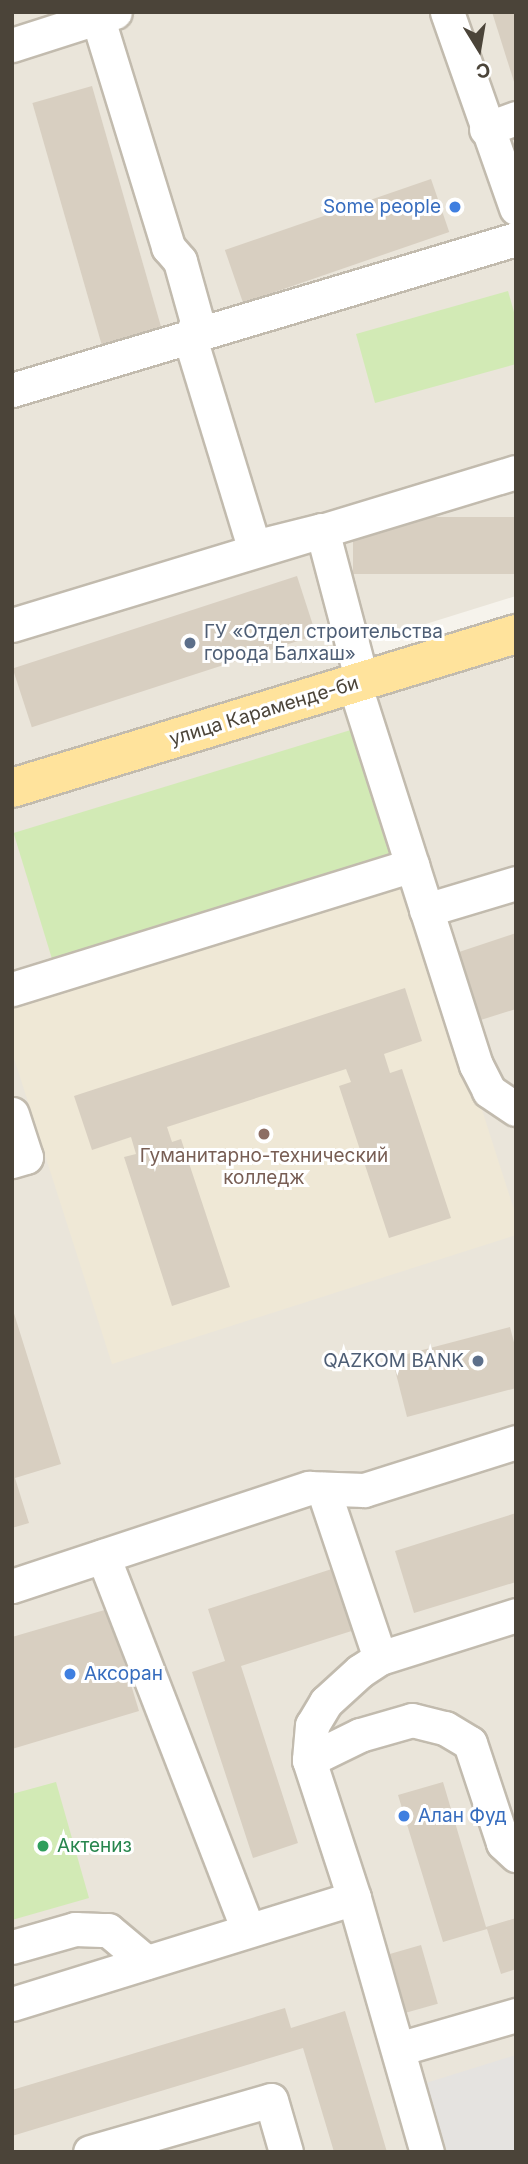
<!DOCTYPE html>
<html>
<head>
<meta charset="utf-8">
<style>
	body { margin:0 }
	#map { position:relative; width:528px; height:2164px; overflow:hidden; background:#f6f3ec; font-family:Inter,sans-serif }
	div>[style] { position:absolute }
	.residential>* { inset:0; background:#eae5da; transform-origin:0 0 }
	.education>* { inset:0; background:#efe8d6 }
	.green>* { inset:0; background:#d2eab5; transform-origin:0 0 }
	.parking>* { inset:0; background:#e5e3e0 }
	.building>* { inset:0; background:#d8cfc1; transform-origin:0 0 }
	.roads { filter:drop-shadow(2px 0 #c2bbae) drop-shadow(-2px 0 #c2bbae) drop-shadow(0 2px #c2bbae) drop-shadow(0 -2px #c2bbae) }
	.minor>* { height:33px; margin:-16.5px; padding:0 16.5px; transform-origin:16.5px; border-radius:16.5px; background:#fff }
	.major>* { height:38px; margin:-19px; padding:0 19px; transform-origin:19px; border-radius:19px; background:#ffe39c }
	.dots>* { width:19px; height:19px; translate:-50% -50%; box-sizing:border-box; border:4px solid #fff; border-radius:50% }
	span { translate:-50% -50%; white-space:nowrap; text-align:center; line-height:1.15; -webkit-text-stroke:6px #fff; paint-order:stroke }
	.shop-label { font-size:19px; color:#366cbe }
	.right { translate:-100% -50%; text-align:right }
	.left { translate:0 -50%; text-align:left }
	.service-label { font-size:19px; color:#4e5e75 }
	.street-label { font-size:19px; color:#4b4439 }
	.education-label { font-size:19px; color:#785e54 }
	.leisure-label { font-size:19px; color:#27864d }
	.frame { position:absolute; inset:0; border:14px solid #4b4439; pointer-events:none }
	.north { position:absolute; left:444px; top:14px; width:70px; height:70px; -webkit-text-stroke:5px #fff; paint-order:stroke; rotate:169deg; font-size:19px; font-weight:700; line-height:28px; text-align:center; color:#4b4439 }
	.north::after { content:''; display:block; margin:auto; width:24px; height:32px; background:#4b4439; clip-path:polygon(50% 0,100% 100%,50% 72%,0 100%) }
</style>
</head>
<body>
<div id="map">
	<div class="residential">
		<i style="clip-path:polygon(12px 12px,516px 12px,516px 596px,12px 753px)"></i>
		<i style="left:516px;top:658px;width:1494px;height:528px;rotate:90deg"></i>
	</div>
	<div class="education">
		<i style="clip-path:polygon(407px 876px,516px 1216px,516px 1235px,112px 1364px,12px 1052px,12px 1001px)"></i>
	</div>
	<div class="green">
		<i style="clip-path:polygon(508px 291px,516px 319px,516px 364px,375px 403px,356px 334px)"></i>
		<i style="left:354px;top:729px;width:142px;height:356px;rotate:73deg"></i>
		<i style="clip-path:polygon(56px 1782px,89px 1898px,12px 1920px,12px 1794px)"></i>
	</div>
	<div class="parking">
		<i style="clip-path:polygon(516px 2055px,516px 2152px,447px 2152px,426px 2083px)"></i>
	</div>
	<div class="building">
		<i style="clip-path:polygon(492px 12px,516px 12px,516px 85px,515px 85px)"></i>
		<i style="left:92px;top:86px;width:257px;height:62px;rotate:74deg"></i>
		<i style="left:431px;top:179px;width:56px;height:218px;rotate:71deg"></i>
		<i style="left:516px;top:517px;width:57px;height:163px;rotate:90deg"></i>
		<i style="left:297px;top:576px;width:62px;height:299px;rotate:72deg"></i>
		<i style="clip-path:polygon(516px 933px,516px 1009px,471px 1023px,450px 955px)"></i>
		<i style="clip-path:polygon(405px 988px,422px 1041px,384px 1054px,390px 1073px,402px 1069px,451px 1218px,389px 1238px,339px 1086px,351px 1082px,346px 1069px,167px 1127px,172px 1142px,181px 1139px,230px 1287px,172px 1306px,124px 1157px,136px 1154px,131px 1137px,92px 1150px,74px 1096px)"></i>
		<i style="clip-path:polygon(12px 1307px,61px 1464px,15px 1478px,29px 1523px,12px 1528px)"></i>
		<i style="clip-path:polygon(510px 1327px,516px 1350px,516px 1388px,407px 1417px,392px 1358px)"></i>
		<i style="clip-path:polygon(516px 1513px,516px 1582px,414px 1613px,395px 1551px)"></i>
		<i style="clip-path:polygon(341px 1566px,361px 1628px,241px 1666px,298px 1843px,253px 1858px,192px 1672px,225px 1661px,208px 1609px)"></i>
		<i style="clip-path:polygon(108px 1609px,139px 1711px,12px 1749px,12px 1637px)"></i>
		<i style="clip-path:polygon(443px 1782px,486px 1927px,516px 1918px,516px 1969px,501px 1974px,487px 1929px,443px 1942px,398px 1795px)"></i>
		<i style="left:421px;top:1945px;width:61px;height:36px;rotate:74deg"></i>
		<i style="clip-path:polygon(285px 2008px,291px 2028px,345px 2011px,387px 2152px,334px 2152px,303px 2048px,12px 2136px,12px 2090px)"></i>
	</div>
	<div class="roads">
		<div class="minor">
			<i style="left:447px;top:12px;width:208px;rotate:70.6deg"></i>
			<i style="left:98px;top:19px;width:239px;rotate:72.9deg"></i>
			<i style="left:168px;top:247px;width:18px;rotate:49deg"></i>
			<i style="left:180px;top:261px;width:63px;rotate:74.4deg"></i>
			<i style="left:197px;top:322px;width:17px;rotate:114deg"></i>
			<i style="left:190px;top:338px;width:219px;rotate:73deg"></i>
			<i style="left:254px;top:547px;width:70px;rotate:-14deg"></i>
			<i style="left:322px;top:530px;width:156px;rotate:75.2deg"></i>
			<i style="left:12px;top:45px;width:108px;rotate:-17.8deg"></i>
			<i style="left:486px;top:129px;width:32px;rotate:-20deg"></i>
			<i style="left:12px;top:390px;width:526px;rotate:-16.68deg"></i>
			<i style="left:12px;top:625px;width:527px;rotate:-16.89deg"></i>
			<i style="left:354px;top:683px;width:401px;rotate:72.3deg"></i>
			<i style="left:476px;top:1065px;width:29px;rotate:63deg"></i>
			<i style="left:489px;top:1091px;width:32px;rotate:34deg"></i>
			<i style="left:426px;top:910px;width:94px;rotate:-16.7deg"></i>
			<i style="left:12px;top:989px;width:419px;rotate:-17.2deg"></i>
			<i style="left:12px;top:1114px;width:45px;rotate:72deg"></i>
			<i style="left:26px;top:1157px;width:15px;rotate:164deg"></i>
			<i style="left:323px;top:1489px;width:178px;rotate:71.4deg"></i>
			<i style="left:380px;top:1658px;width:143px;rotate:-17.5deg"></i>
			<i style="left:103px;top:1556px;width:401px;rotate:68.8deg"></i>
			<i style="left:12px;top:1586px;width:313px;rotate:-18.3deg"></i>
			<i style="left:309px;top:1488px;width:55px;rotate:2.1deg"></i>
			<i style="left:364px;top:1490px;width:159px;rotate:-17.5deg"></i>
			<i style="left:380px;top:1658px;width:24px;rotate:147deg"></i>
			<i style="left:360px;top:1671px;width:46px;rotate:137.6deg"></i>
			<i style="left:326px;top:1702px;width:27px;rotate:121deg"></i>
			<i style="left:312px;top:1725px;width:35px;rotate:95deg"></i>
			<i style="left:309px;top:1760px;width:145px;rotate:71.9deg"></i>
			<i style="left:354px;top:1898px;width:264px;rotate:74deg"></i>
			<i style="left:309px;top:1760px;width:57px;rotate:-26.1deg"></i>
			<i style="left:360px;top:1735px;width:54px;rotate:-16.1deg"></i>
			<i style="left:412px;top:1720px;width:34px;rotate:14deg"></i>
			<i style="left:445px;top:1728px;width:29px;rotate:31deg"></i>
			<i style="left:470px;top:1743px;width:105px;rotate:71.7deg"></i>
			<i style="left:503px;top:1843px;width:18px;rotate:43deg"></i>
			<i style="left:12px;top:1947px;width:66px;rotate:-15.9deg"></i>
			<i style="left:75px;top:1929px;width:33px;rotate:2deg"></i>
			<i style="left:108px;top:1930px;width:50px;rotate:40.1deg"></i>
			<i style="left:12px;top:2004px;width:358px;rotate:-17.2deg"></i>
			<i style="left:398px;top:2049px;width:123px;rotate:-16.1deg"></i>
			<i style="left:90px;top:2152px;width:188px;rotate:-16deg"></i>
			<i style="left:271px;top:2100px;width:54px;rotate:73.9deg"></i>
		</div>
		<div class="major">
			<i style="left:12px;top:788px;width:527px;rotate:-16.99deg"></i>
		</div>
	</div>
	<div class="dots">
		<i style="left:455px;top:207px;background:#3f7fe0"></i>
		<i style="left:190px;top:643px;background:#5c6f8a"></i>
		<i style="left:264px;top:1134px;background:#8d6e63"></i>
		<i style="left:478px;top:1361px;background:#5c6f8a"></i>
		<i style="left:70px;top:1674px;background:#3f7fe0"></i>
		<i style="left:404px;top:1816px;background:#3f7fe0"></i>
		<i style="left:43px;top:1846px;background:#2e9e5b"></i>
	</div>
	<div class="shop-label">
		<span class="right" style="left:441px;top:207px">Some people</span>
		<span class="left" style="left:84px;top:1674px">Аксоран</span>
		<span class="left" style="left:418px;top:1816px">Алан Фуд</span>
	</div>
	<div class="service-label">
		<span class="left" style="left:204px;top:643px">ГУ «Отдел строительства<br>города Балхаш»</span>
		<span class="right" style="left:464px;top:1361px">QAZKOM BANK</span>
	</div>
	<div class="street-label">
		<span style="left:264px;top:711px;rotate:-17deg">улица Караменде-би</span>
	</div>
	<div class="education-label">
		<span style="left:264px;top:1167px">Гуманитарно-технический<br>колледж</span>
	</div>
	<div class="leisure-label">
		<span class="left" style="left:57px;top:1846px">Актениз</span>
	</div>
	<div class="frame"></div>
	<div class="north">С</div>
</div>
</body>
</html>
